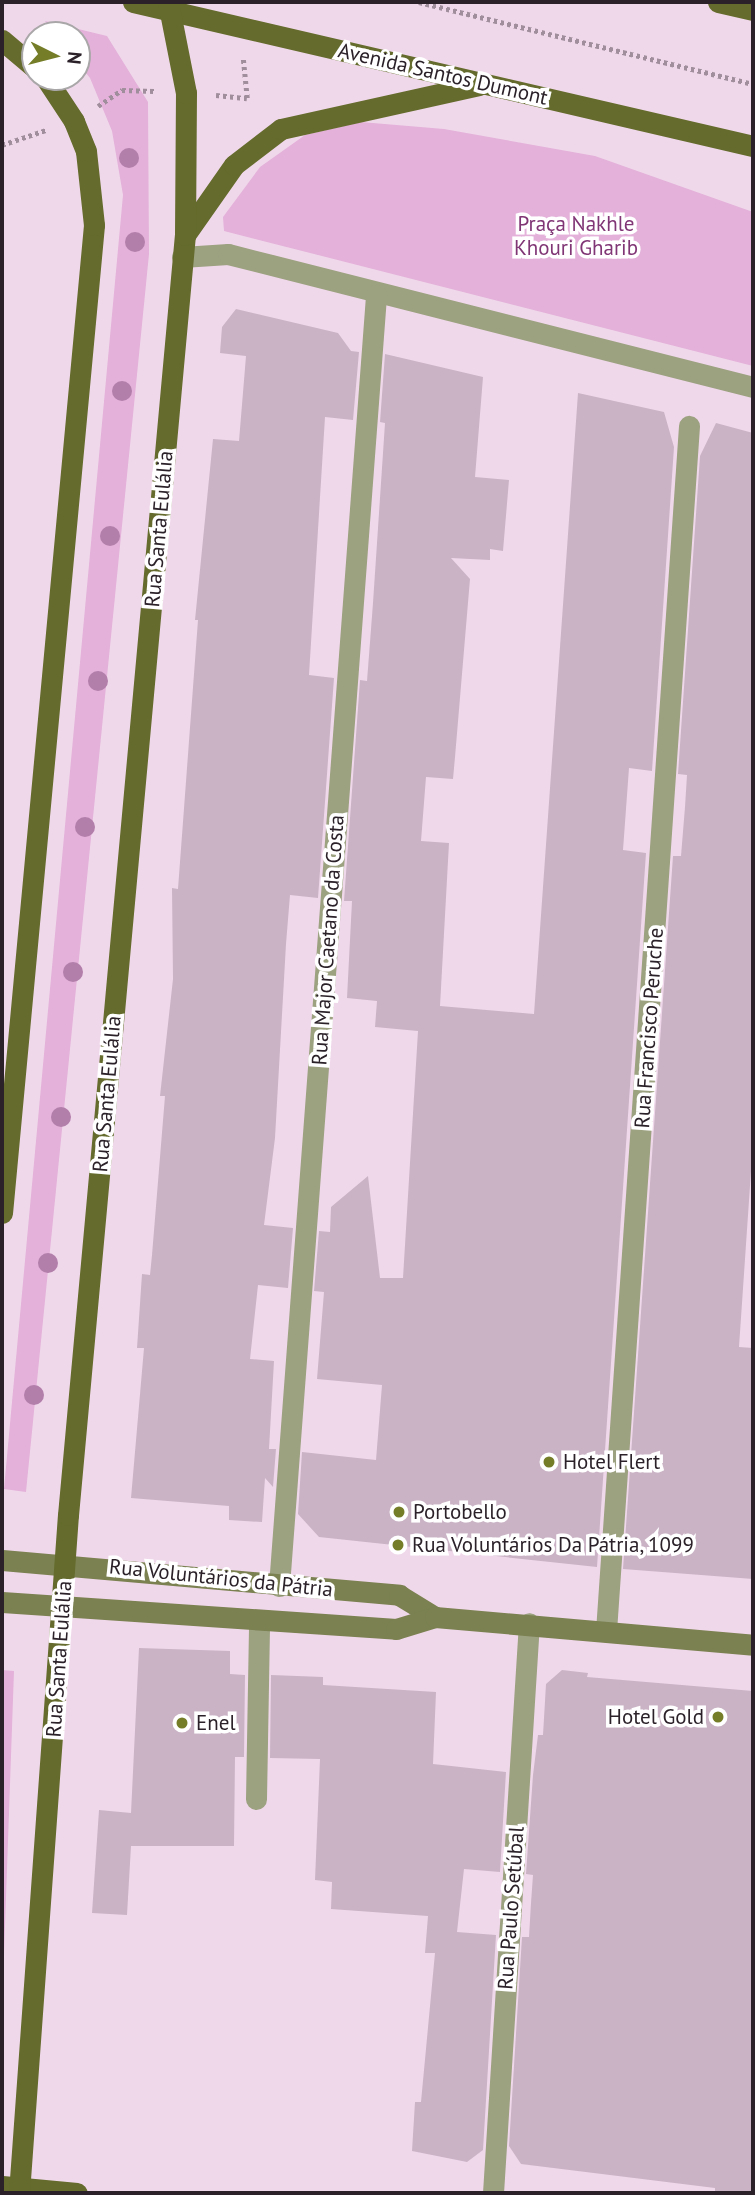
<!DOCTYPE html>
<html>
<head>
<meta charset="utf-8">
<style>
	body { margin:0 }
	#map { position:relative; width:755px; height:2195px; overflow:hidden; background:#f0d8eb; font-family:"PT Sans",sans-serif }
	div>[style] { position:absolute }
	.green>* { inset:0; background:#e3b1d9 }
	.building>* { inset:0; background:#cab3c5 }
	.path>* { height:4.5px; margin-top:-2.25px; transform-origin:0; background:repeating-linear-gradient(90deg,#a08e9c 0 3.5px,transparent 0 7px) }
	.lane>* { height:21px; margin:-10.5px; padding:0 10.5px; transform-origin:10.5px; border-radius:10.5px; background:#9ca180 }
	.street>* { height:21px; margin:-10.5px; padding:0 10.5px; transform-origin:10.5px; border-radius:10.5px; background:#9ca180 }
	.secondary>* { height:21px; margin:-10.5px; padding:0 10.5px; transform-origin:10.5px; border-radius:10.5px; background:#7b8151 }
	.primary>* { height:21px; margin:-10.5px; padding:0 10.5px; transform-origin:10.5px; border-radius:10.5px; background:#646b2c }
	.trees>* { width:20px; height:20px; margin:-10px; border-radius:50%; background:#b27eaa }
	.dots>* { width:19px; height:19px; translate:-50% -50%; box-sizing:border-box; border:4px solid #fff; border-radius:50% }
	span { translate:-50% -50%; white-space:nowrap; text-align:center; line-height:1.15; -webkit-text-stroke:7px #fff; paint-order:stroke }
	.street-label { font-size:21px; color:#2b2229 }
	.park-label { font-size:21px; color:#803575 }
	.poi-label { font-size:21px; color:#2b2229 }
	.left { translate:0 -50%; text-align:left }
	.right { translate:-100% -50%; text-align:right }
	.frame { position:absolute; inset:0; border:4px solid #2b2229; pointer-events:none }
	.north { position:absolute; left:21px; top:21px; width:70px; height:70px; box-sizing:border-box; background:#fff; border:2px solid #aaa7a9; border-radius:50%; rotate:96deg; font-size:19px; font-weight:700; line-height:28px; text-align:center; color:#2b2229 }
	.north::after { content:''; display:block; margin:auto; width:24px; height:32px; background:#757d28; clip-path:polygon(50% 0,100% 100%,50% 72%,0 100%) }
</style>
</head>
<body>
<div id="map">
	<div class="green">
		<i style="clip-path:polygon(45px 21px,107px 36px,148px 102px,149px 254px,26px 1492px,4px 1489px,123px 195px,112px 131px,90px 78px,77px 62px,77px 35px,56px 35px)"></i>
		<i style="clip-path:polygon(361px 122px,444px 129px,595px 156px,753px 212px,753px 366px,224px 231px,223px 217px,260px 167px,305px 135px)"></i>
		<i style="clip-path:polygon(2px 1670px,14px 1671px,2px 2011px)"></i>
	</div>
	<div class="building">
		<i style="clip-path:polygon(236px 309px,338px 333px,351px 351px,359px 352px,353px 420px,325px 417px,309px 675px,334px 678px,318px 898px,290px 895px,286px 944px,275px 1138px,264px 1225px,293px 1228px,288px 1288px,258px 1285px,250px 1359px,274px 1361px,269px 1449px,276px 1449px,273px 1487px,265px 1478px,262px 1522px,229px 1520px,229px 1506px,131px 1498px,144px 1348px,137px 1348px,142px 1274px,150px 1275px,152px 1255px,165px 1096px,160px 1096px,173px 979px,172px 888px,178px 889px,198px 620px,195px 620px,213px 439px,239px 441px,246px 356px,220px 353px,222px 327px)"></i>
		<i style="clip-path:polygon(385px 354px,483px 377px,475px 477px,509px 480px,503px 551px,490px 549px,490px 560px,451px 558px,470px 579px,455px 757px,453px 779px,426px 777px,421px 841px,449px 843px,440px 1006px,534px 1014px,578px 393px,664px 412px,674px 447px,652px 771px,629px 768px,623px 850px,646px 853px,597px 1567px,319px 1537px,298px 1514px,302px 1452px,376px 1460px,382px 1385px,317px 1379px,324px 1292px,314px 1291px,319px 1231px,330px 1232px,331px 1207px,368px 1176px,380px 1278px,403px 1278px,418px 1031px,375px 1027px,377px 1001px,347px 998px,352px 901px,344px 901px,360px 680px,367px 681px,373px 603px,385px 423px,380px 422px)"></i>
		<i style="clip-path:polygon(716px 423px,753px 433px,753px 1142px,739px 1347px,753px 1348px,753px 1579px,623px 1569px,673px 856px,681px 856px,685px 807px,687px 775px,678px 774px,700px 456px)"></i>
		<i style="clip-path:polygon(139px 1648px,230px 1651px,230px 1674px,245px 1675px,244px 1757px,235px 1757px,234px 1846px,131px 1846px,127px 1915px,92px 1913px,99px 1810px,131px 1813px)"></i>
		<i style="clip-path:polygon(562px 1670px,588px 1673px,587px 1677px,753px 1691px,753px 2193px,715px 2193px,715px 2188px,521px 2164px,509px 2146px,522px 1937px,529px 1937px,531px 1903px,533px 1875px,526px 1874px,533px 1775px,538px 1735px,543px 1735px,546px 1684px)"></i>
		<i style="clip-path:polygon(271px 1675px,323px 1677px,323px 1685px,436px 1692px,433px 1764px,506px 1772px,500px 1872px,464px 1869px,457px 1932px,496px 1935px,483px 2150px,467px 2162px,412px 2151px,415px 2102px,421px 2102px,435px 1953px,425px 1953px,428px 1916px,331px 1909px,332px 1882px,315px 1880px,320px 1759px,270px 1758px)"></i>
	</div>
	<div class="path">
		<i style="left:419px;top:2px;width:344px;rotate:13.8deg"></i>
		<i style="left:216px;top:95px;width:31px;rotate:6deg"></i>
		<i style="left:247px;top:98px;width:40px;rotate:-95.7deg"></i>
		<i style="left:98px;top:106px;width:29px;rotate:-34deg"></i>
		<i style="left:122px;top:90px;width:32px;rotate:2deg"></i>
		<i style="left:2px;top:145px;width:46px;rotate:-18.8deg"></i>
	</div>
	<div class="lane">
		<i style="left:256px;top:1799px;width:179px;rotate:-89deg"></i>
	</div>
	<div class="street">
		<i style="left:182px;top:257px;width:46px;rotate:-3.7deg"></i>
		<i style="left:228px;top:254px;width:542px;rotate:14.22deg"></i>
		<i style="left:279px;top:1586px;width:1295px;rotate:-85.7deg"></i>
		<i style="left:606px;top:1631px;width:1208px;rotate:-86.06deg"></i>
		<i style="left:493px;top:2193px;width:571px;rotate:-86.39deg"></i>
	</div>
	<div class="secondary">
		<i style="left:2px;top:1560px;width:399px;rotate:5deg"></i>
		<i style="left:399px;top:1595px;width:42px;rotate:31.4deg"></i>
		<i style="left:2px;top:1602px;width:395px;rotate:3.9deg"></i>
		<i style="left:396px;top:1629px;width:41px;rotate:-17.1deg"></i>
		<i style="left:435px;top:1617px;width:319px;rotate:5deg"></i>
	</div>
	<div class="primary">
		<i style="left:133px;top:2px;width:637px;rotate:13.08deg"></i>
		<i style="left:718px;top:2px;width:36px;rotate:13deg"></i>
		<i style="left:2px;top:40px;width:43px;rotate:40.3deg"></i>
		<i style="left:185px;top:235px;width:85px;rotate:-55deg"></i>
		<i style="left:234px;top:165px;width:59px;rotate:-37.5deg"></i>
		<i style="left:281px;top:129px;width:203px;rotate:-12.5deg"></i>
		<i style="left:2px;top:1213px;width:992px;rotate:-84.68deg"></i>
		<i style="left:94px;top:225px;width:74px;rotate:-96.2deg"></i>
		<i style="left:86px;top:151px;width:32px;rotate:-112deg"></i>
		<i style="left:74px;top:121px;width:53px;rotate:-123.4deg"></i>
		<i style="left:2px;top:2186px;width:75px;rotate:5.3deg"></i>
		<i style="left:19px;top:2193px;width:680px;rotate:-85.87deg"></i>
		<i style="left:68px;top:1515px;width:1285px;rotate:-84.78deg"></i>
		<i style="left:185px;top:235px;width:142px;rotate:-89.6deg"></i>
		<i style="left:186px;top:93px;width:93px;rotate:-101.2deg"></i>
	</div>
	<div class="trees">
		<i style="left:129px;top:158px"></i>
		<i style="left:135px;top:242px"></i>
		<i style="left:122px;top:391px"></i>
		<i style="left:110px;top:536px"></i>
		<i style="left:98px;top:681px"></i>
		<i style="left:85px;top:827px"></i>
		<i style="left:73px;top:972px"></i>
		<i style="left:61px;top:1117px"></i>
		<i style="left:48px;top:1263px"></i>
		<i style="left:34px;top:1395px"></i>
	</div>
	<div class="dots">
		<i style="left:549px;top:1462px;background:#757d28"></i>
		<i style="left:399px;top:1512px;background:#757d28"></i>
		<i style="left:398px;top:1545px;background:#757d28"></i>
		<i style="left:718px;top:1717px;background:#757d28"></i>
		<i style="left:182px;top:1723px;background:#757d28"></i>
	</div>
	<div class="street-label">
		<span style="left:443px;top:74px;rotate:13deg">Avenida Santos Dumont</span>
		<span style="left:159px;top:529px;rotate:-85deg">Rua Santa Eulália</span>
		<span style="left:328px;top:940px;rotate:-86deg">Rua Major Caetano da Costa</span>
		<span style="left:649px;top:1028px;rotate:-86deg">Rua Francisco Peruche</span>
		<span style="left:107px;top:1094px;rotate:-85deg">Rua Santa Eulália</span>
		<span style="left:221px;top:1578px;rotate:6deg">Rua Voluntários da Pátria</span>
		<span style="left:59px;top:1659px;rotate:-86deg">Rua Santa Eulália</span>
		<span style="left:511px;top:1908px;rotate:-86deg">Rua Paulo Setúbal</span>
	</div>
	<div class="park-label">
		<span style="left:576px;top:236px">Praça Nakhle<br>Khouri Gharib</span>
	</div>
	<div class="poi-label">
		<span class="left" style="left:563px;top:1462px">Hotel Flert</span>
		<span class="left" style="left:413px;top:1512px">Portobello</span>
		<span class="left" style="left:412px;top:1545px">Rua Voluntários Da Pátria, 1099</span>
		<span class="right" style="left:704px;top:1717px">Hotel Gold</span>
		<span class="left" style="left:196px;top:1723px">Enel</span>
	</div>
	<div class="frame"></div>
	<div class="north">N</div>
</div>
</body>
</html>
